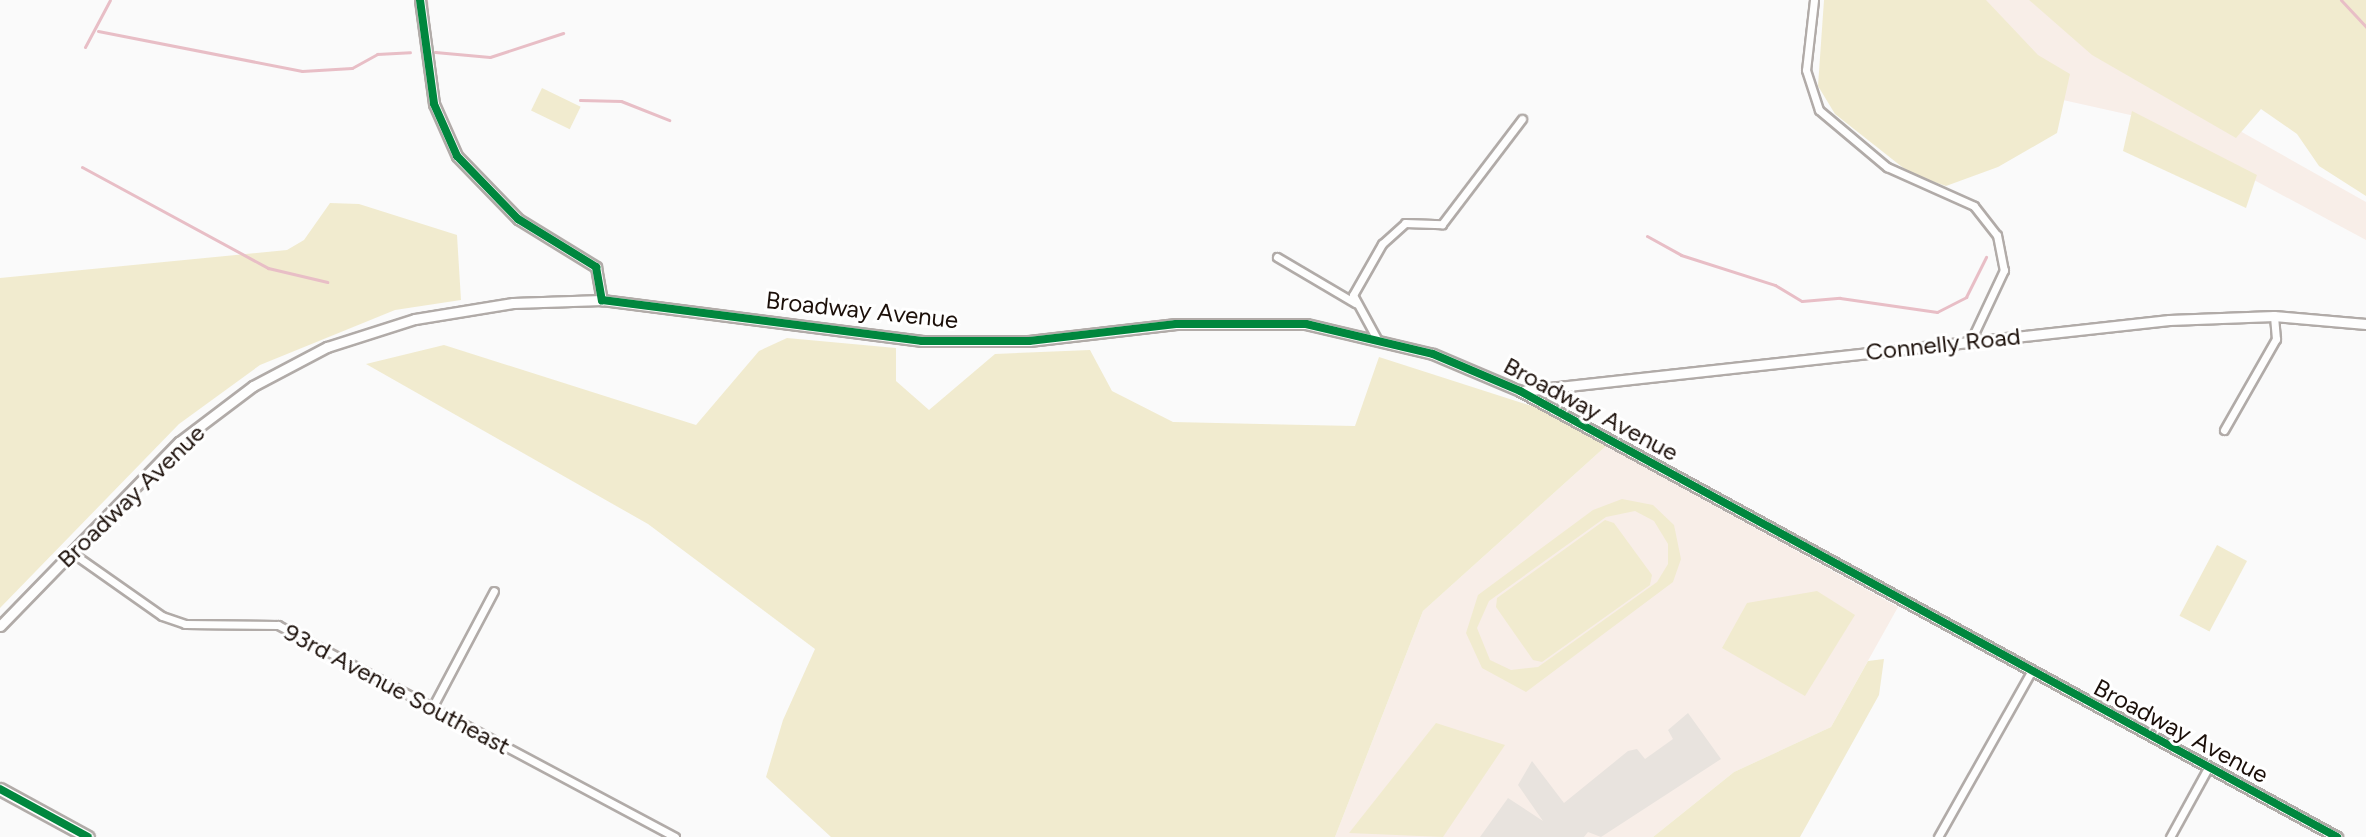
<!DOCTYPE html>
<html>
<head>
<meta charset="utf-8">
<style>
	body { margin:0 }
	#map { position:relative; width:2366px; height:837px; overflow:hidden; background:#fafafa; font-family:Figtree,sans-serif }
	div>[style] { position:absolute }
	.built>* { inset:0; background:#f8eee8 }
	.green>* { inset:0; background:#f1ebcf; transform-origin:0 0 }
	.stream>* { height:3px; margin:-1.5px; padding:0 1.5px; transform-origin:1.5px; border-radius:1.5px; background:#e8bec6 }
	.building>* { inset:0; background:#e8e3de }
	.roads { filter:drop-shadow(2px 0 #b1aba8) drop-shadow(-2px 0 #b1aba8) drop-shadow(0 2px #b1aba8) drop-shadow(0 -2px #b1aba8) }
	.minor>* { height:7px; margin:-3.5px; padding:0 3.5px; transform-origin:3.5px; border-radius:3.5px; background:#fefefe }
	.tertiary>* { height:9px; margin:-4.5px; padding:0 4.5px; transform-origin:4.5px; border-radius:4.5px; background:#fefefe }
	.primary>* { height:11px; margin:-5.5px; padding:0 5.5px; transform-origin:5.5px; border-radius:5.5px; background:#fefefe }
	.cycleway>* { height:8px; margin:-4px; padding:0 4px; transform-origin:4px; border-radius:4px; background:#00873e }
	span { translate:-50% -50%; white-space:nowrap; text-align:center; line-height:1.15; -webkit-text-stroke:6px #fff; paint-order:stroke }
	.street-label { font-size:24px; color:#1b0f09 }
</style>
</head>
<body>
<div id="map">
	<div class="built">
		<i style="clip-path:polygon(1959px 0,2059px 0,2192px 104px,2366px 202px,2366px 240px,2135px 116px,2063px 100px)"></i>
		<i style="clip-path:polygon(1606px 446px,1898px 607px,1831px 727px,1734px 772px,1653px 837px,1335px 837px,1423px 611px)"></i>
	</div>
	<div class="green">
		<i style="clip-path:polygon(1824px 0,1986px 0,2038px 55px,2070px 74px,2057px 133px,1998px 167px,1946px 186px,1911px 174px,1835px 114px,1818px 86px)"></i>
		<i style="clip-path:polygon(2029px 0,2366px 0,2366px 196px,2319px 166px,2297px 134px,2261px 109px,2236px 138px,2092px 55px)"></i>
		<i style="left:542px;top:88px;width:43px;height:25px;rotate:26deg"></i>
		<i style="clip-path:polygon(2132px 111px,2257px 175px,2246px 208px,2123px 151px)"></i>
		<i style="clip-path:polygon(330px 203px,359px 204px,457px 235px,461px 300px,395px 310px,260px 365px,179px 424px,0 608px,0 278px,287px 250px,304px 240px)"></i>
		<i style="clip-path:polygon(787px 338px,896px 348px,896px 381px,929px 410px,995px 354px,1090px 350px,1112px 391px,1173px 422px,1355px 426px,1379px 357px,1572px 419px,1606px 446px,1423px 611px,1335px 837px,831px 837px,766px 777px,783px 720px,815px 649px,648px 524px,366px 364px,444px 345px,696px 425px,759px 351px)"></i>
		<i style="clip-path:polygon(evenodd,1622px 499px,1653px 505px,1674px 525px,1681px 559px,1673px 582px,1526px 692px,1482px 668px,1466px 633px,1478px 595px,1593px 510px,1622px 499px,1635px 511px,1654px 521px,1668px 544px,1668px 564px,1657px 582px,1538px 667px,1511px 670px,1490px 660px,1477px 628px,1489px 601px,1606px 517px,1635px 511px)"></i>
		<i style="clip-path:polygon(1605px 520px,1614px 523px,1652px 575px,1650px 585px,1542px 662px,1533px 660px,1496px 607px,1497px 598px)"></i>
		<i style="left:2217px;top:545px;width:34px;height:80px;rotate:28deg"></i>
		<i style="clip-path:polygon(1817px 591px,1855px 615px,1805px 696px,1722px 648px,1747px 603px)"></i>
		<i style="clip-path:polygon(1884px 659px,1879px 695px,1800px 837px,1653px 837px,1734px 772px,1831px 727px,1868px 661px)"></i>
		<i style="clip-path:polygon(1436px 723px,1505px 745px,1443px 837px,1349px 833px)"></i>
	</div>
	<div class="stream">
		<i style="left:426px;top:0;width:25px;rotate:85deg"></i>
		<i style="left:2341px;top:0;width:37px;rotate:47deg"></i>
		<i style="left:98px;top:31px;width:208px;rotate:11.1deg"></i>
		<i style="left:302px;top:71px;width:50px;rotate:-3.4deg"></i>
		<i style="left:352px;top:68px;width:29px;rotate:-29deg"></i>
		<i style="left:377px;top:54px;width:33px;rotate:-3deg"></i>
		<i style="left:85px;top:47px;width:53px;rotate:-62deg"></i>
		<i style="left:435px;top:52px;width:55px;rotate:5.2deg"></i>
		<i style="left:490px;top:57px;width:77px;rotate:-18.2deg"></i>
		<i style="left:580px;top:100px;width:41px;rotate:1.4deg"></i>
		<i style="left:621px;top:101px;width:52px;rotate:21.6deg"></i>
		<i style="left:82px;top:167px;width:212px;rotate:28.5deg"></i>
		<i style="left:268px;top:268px;width:61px;rotate:13.3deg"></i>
		<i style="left:1647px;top:236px;width:39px;rotate:29deg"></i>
		<i style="left:1681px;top:255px;width:99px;rotate:17.7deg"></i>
		<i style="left:1775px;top:285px;width:31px;rotate:31deg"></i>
		<i style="left:1802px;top:301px;width:38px;rotate:-5deg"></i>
		<i style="left:1840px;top:298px;width:98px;rotate:8.2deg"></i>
		<i style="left:1937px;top:312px;width:33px;rotate:-27deg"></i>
		<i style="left:1966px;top:297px;width:45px;rotate:-63.4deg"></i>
	</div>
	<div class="building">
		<i style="clip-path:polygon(1688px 713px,1721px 759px,1601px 837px,1588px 832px,1584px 837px,1480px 837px,1508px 798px,1543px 821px,1518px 785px,1532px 761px,1564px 803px,1628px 751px,1637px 749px,1645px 759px,1673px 739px,1668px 730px)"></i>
	</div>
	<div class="roads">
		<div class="minor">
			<i style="left:1814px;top:0;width:70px;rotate:96.5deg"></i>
			<i style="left:1806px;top:70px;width:42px;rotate:72deg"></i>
			<i style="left:1819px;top:110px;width:89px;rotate:40deg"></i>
			<i style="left:1887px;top:167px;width:95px;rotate:24.1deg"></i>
			<i style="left:1974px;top:206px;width:37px;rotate:52deg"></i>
			<i style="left:1997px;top:235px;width:36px;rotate:79deg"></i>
			<i style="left:2004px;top:270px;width:77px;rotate:115.2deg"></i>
			<i style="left:1277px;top:257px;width:91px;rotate:30.5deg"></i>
			<i style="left:1377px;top:339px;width:50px;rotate:-118.6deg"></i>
			<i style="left:1353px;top:295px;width:59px;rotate:-60.4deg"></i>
			<i style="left:1382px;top:244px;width:31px;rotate:-42deg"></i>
			<i style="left:1405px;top:223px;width:37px;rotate:2deg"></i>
			<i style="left:1442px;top:224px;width:132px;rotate:-52.7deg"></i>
			<i style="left:2224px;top:430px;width:105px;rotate:-60.3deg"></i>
			<i style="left:2276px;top:339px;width:23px;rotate:-95deg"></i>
			<i style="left:71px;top:552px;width:111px;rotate:35.1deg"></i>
			<i style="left:162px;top:616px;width:24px;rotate:19deg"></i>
			<i style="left:185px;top:624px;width:93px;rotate:0.6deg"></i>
			<i style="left:278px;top:625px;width:450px;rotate:28.1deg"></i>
			<i style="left:433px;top:706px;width:130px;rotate:-62.1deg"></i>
			<i style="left:1938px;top:837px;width:187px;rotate:-60.6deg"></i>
			<i style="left:2170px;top:837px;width:79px;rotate:-61.2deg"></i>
		</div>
		<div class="tertiary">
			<i style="left:420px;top:0;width:105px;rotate:82.3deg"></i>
			<i style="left:434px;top:104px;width:57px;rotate:66.1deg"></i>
			<i style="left:457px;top:156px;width:88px;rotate:45.9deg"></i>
			<i style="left:518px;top:219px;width:92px;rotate:31.6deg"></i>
			<i style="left:596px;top:267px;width:34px;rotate:80deg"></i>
			<i style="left:1522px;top:391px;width:651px;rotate:-6.26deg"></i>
			<i style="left:2169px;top:320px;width:105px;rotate:-2.2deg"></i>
			<i style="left:2274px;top:316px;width:92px;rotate:5deg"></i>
			<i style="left:0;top:626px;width:257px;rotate:-45.8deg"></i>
			<i style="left:179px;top:442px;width:93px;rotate:-37.1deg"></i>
			<i style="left:253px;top:386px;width:84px;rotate:-27.8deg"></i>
			<i style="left:327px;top:347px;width:92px;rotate:-17.7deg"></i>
			<i style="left:415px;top:319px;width:99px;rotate:-9.3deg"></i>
			<i style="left:513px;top:303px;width:89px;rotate:-1.9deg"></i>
			<i style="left:602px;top:300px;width:323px;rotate:7.3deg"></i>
			<i style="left:922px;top:341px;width:107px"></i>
			<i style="left:1029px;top:341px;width:148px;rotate:-6.6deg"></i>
			<i style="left:1176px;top:324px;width:130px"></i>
			<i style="left:1306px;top:324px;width:130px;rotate:13.3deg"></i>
			<i style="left:1433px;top:354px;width:95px;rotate:23deg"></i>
			<i style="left:1520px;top:391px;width:931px;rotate:28.63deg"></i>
		</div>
		<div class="primary">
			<i style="left:0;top:789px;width:100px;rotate:28.6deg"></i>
		</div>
	</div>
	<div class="cycleway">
		<i style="left:420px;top:0;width:105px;rotate:82.3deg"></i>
		<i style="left:434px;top:104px;width:57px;rotate:66.1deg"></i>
		<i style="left:457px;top:156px;width:88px;rotate:45.9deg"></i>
		<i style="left:518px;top:219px;width:92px;rotate:31.6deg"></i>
		<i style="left:596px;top:267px;width:34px;rotate:80deg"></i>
		<i style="left:602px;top:300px;width:323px;rotate:7.3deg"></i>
		<i style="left:922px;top:341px;width:107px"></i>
		<i style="left:1029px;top:341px;width:148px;rotate:-6.6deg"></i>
		<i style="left:1176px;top:324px;width:130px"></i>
		<i style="left:1306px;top:324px;width:130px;rotate:13.3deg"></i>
		<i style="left:1433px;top:354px;width:95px;rotate:23deg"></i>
		<i style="left:1520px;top:391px;width:931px;rotate:28.63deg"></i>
		<i style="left:0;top:789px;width:100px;rotate:28.6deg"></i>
	</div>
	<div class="street-label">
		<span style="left:862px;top:310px;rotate:6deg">Broadway Avenue</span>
		<span style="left:1943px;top:344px;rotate:-6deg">Connelly Road</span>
		<span style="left:1591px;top:409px;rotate:28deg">Broadway Avenue</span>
		<span style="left:131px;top:496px;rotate:-44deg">Broadway Avenue</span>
		<span style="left:397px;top:689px;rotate:28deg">93rd Avenue Southeast</span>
		<span style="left:2181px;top:731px;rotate:28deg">Broadway Avenue</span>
	</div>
</div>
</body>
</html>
